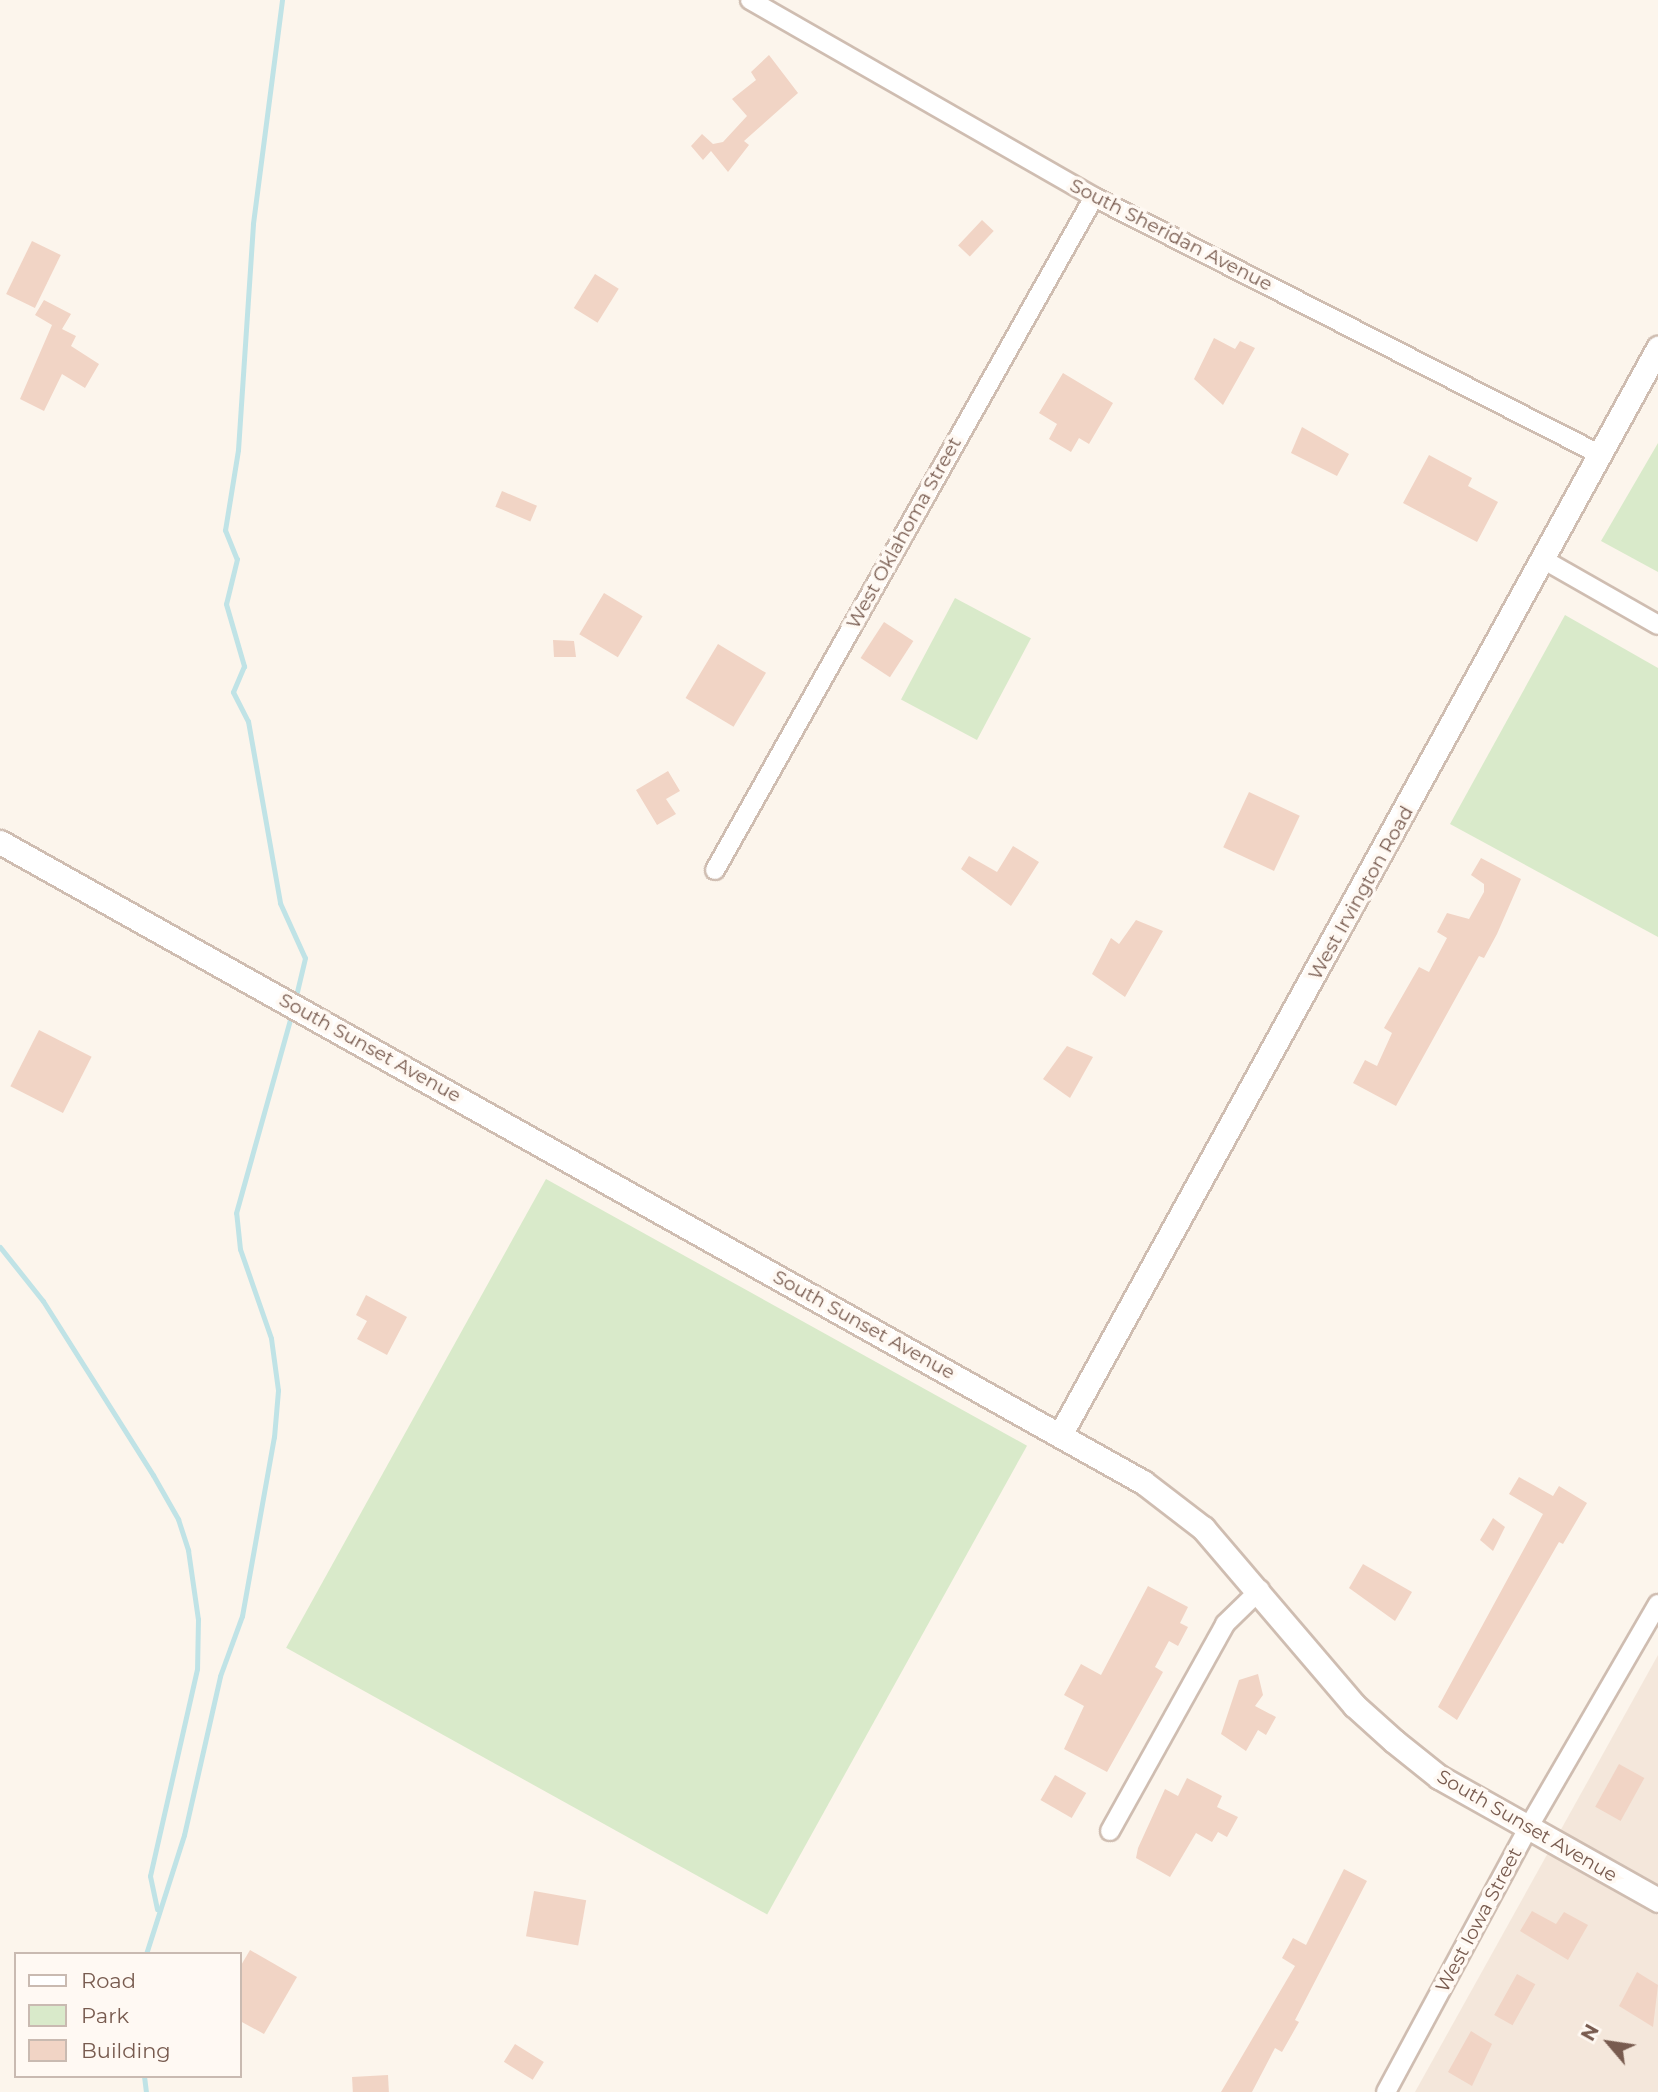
<!DOCTYPE html>
<html>
<head>
<meta charset="utf-8">
<style>
	body { margin:0 }
	#map { position:relative; width:1658px; height:2092px; overflow:hidden; background:#fcf5ec; font-family:Montserrat,sans-serif }
	div>[style] { position:absolute }
	.residential>* { inset:0; background:#f4e7db }
	.green>* { inset:0; background:#d9eaca; transform-origin:0 0 }
	.stream>* { height:5px; margin:-2.5px; padding:0 2.5px; transform-origin:2.5px; border-radius:2.5px; background:#c0e3e6 }
	.building>* { inset:0; background:#f1d4c5; transform-origin:0 0 }
	.roads { filter:drop-shadow(2px 0 #cfbdb1) drop-shadow(-2px 0 #cfbdb1) drop-shadow(0 2px #cfbdb1) drop-shadow(0 -2px #cfbdb1) }
	.street>* { height:18px; margin:-9px; padding:0 9px; transform-origin:9px; border-radius:9px; background:#fff }
	.secondary>* { height:23px; margin:-11.5px; padding:0 11.5px; transform-origin:11.5px; border-radius:11.5px; background:#fff }
	span { translate:-50% -50%; white-space:nowrap; text-align:center; line-height:1.15; -webkit-text-stroke:7px #fff9f3; paint-order:stroke }
	.street-label { font-size:19px; color:#785b4f }
	.legend { position:absolute; left:14px; top:1952px; width:228px; height:126px; box-sizing:border-box; background:#fff9f3; border:2px solid #c9bab1; margin:0; padding:9px 12px; list-style:none; font-size:21px; color:#785b4f }
	.legend li { display:flex; align-items:center; gap:14px; height:35px }
	.legend b { width:35px; border:2px solid #c9bab1 }
	.north { position:absolute; left:1574px; top:2008px; width:70px; height:70px; -webkit-text-stroke:5px #fff9f3; paint-order:stroke; rotate:299deg; font-size:19px; font-weight:700; line-height:28px; text-align:center; color:#785b4f }
	.north::after { content:''; display:block; margin:auto; width:24px; height:32px; background:#785b4f; clip-path:polygon(50% 0,100% 100%,50% 72%,0 100%) }
</style>
</head>
<body>
<div id="map">
	<div class="residential">
		<i style="clip-path:polygon(1658px 1655px,1658px 2092px,1415px 2092px)"></i>
	</div>
	<div class="green">
		<i style="clip-path:polygon(1658px 443px,1658px 572px,1601px 541px)"></i>
		<i style="left:955px;top:598px;width:86px;height:115px;rotate:28deg"></i>
		<i style="clip-path:polygon(1565px 615px,1658px 668px,1658px 937px,1450px 824px)"></i>
		<i style="left:546px;top:1179px;width:550px;height:536px;rotate:29deg"></i>
	</div>
	<div class="stream">
		<i style="left:282px;top:0;width:226px;rotate:97.4deg"></i>
		<i style="left:253px;top:224px;width:226px;rotate:93.8deg"></i>
		<i style="left:238px;top:450px;width:81px;rotate:99.2deg"></i>
		<i style="left:225px;top:530px;width:31px;rotate:68deg"></i>
		<i style="left:237px;top:559px;width:46px;rotate:103.7deg"></i>
		<i style="left:226px;top:604px;width:65px;rotate:73.8deg"></i>
		<i style="left:244px;top:666px;width:28px;rotate:113deg"></i>
		<i style="left:233px;top:692px;width:33px;rotate:63deg"></i>
		<i style="left:248px;top:721px;width:185px;rotate:80deg"></i>
		<i style="left:280px;top:903px;width:60px;rotate:65.6deg"></i>
		<i style="left:305px;top:958px;width:43px;rotate:103.4deg"></i>
		<i style="left:0;top:1247px;width:69px;rotate:51.5deg"></i>
		<i style="left:43px;top:1301px;width:206px;rotate:57.7deg"></i>
		<i style="left:153px;top:1475px;width:51px;rotate:60.4deg"></i>
		<i style="left:178px;top:1519px;width:33px;rotate:72deg"></i>
		<i style="left:188px;top:1550px;width:70px;rotate:81.8deg"></i>
		<i style="left:198px;top:1619px;width:50px;rotate:91.1deg"></i>
		<i style="left:197px;top:1669px;width:212px;rotate:102.8deg"></i>
		<i style="left:150px;top:1876px;width:34px;rotate:78deg"></i>
		<i style="left:146px;top:1954px;width:125px;rotate:-72.3deg"></i>
		<i style="left:184px;top:1835px;width:163px;rotate:-77.2deg"></i>
		<i style="left:220px;top:1676px;width:64px;rotate:-69.9deg"></i>
		<i style="left:242px;top:1616px;width:182px;rotate:-79.9deg"></i>
		<i style="left:274px;top:1437px;width:47px;rotate:-85.1deg"></i>
		<i style="left:278px;top:1390px;width:52px;rotate:-97.7deg"></i>
		<i style="left:271px;top:1338px;width:94px;rotate:-109.2deg"></i>
		<i style="left:240px;top:1249px;width:36px;rotate:-96deg"></i>
		<i style="left:236px;top:1213px;width:208px;rotate:-74.4deg"></i>
		<i style="left:144px;top:2076px;width:16px;rotate:83deg"></i>
	</div>
	<div class="building">
		<i style="clip-path:polygon(769px 55px,798px 93px,744px 141px,749px 145px,728px 172px,711px 151px,703px 160px,691px 146px,702px 134px,713px 144px,723px 142px,747px 116px,732px 99px,756px 80px,751px 72px)"></i>
		<i style="left:982px;top:220px;width:16px;height:35px;rotate:43deg"></i>
		<i style="left:32px;top:241px;width:32px;height:59px;rotate:26deg"></i>
		<i style="left:595px;top:274px;width:28px;height:40px;rotate:32deg"></i>
		<i style="clip-path:polygon(44px 300px,71px 314px,62px 329px,76px 336px,71px 346px,99px 364px,85px 388px,62px 374px,44px 411px,20px 399px,52px 325px,35px 315px)"></i>
		<i style="clip-path:polygon(1214px 338px,1235px 349px,1240px 341px,1255px 348px,1223px 405px,1194px 379px)"></i>
		<i style="clip-path:polygon(1063px 373px,1113px 403px,1089px 444px,1079px 438px,1071px 452px,1049px 439px,1057px 424px,1039px 413px)"></i>
		<i style="clip-path:polygon(1302px 427px,1349px 454px,1337px 476px,1291px 453px)"></i>
		<i style="clip-path:polygon(1429px 455px,1472px 478px,1468px 486px,1498px 502px,1477px 542px,1403px 503px)"></i>
		<i style="left:502px;top:491px;width:38px;height:17px;rotate:23deg"></i>
		<i style="left:604px;top:593px;width:45px;height:48px;rotate:31deg"></i>
		<i style="left:884px;top:622px;width:35px;height:43px;rotate:33deg"></i>
		<i style="clip-path:polygon(553px 640px,574px 641px,576px 657px,554px 657px)"></i>
		<i style="left:718px;top:644px;width:56px;height:63px;rotate:31deg"></i>
		<i style="clip-path:polygon(668px 771px,680px 791px,666px 799px,676px 814px,657px 825px,636px 790px)"></i>
		<i style="left:1249px;top:792px;width:56px;height:61px;rotate:25deg"></i>
		<i style="clip-path:polygon(1013px 846px,1039px 862px,1011px 906px,961px 869px,969px 856px,997px 872px)"></i>
		<i style="clip-path:polygon(1481px 858px,1521px 879px,1497px 934px,1484px 958px,1479px 956px,1396px 1106px,1353px 1083px,1365px 1060px,1377px 1066px,1392px 1033px,1384px 1028px,1419px 967px,1429px 972px,1447px 938px,1437px 932px,1447px 913px,1469px 919px,1484px 892px,1484px 884px,1471px 875px)"></i>
		<i style="clip-path:polygon(1136px 920px,1163px 931px,1125px 997px,1092px 974px,1111px 938px,1119px 944px)"></i>
		<i style="left:39px;top:1030px;width:59px;height:63px;rotate:27deg"></i>
		<i style="clip-path:polygon(1067px 1046px,1093px 1057px,1070px 1098px,1043px 1079px)"></i>
		<i style="clip-path:polygon(366px 1295px,407px 1317px,387px 1355px,357px 1339px,367px 1321px,356px 1315px)"></i>
		<i style="clip-path:polygon(1519px 1477px,1553px 1496px,1559px 1486px,1587px 1503px,1563px 1544px,1559px 1542px,1457px 1720px,1438px 1707px,1543px 1514px,1509px 1494px)"></i>
		<i style="clip-path:polygon(1493px 1518px,1505px 1527px,1493px 1551px,1480px 1540px)"></i>
		<i style="clip-path:polygon(1363px 1564px,1412px 1592px,1395px 1621px,1349px 1588px)"></i>
		<i style="clip-path:polygon(1148px 1586px,1188px 1607px,1180px 1623px,1188px 1627px,1178px 1646px,1169px 1641px,1155px 1667px,1163px 1672px,1107px 1772px,1064px 1749px,1084px 1706px,1064px 1695px,1081px 1664px,1101px 1675px)"></i>
		<i style="clip-path:polygon(1258px 1674px,1263px 1695px,1255px 1706px,1276px 1717px,1266px 1735px,1258px 1730px,1246px 1751px,1221px 1734px,1239px 1680px)"></i>
		<i style="left:1619px;top:1764px;width:29px;height:49px;rotate:29deg"></i>
		<i style="left:1055px;top:1775px;width:36px;height:29px;rotate:30deg"></i>
		<i style="clip-path:polygon(1187px 1778px,1222px 1796px,1217px 1807px,1238px 1817px,1227px 1837px,1218px 1832px,1212px 1842px,1196px 1833px,1170px 1877px,1136px 1858px,1138px 1848px,1165px 1789px,1178px 1796px)"></i>
		<i style="clip-path:polygon(1344px 1869px,1367px 1881px,1295px 2020px,1299px 2022px,1282px 2052px,1275px 2048px,1252px 2092px,1221px 2092px,1295px 1966px,1282px 1958px,1293px 1938px,1306px 1945px)"></i>
		<i style="left:534px;top:1891px;width:53px;height:46px;rotate:10deg"></i>
		<i style="clip-path:polygon(1532px 1911px,1556px 1924px,1564px 1912px,1588px 1925px,1568px 1960px,1520px 1931px)"></i>
		<i style="clip-path:polygon(250px 1950px,297px 1977px,264px 2034px,240px 2021px,240px 1967px)"></i>
		<i style="clip-path:polygon(1637px 1972px,1658px 1985px,1653px 2027px,1619px 2006px)"></i>
		<i style="left:1517px;top:1974px;width:21px;height:47px;rotate:29deg"></i>
		<i style="clip-path:polygon(1471px 2031px,1492px 2044px,1472px 2086px,1448px 2072px)"></i>
		<i style="left:515px;top:2044px;width:34px;height:21px;rotate:32deg"></i>
		<i style="left:388px;top:2075px;width:17px;height:36px;rotate:87deg"></i>
	</div>
	<div class="roads">
		<div class="street">
			<i style="left:750px;top:0;width:396px;rotate:29.8deg"></i>
			<i style="left:1094px;top:197px;width:569px;rotate:26.97deg"></i>
			<i style="left:1546px;top:561px;width:129px;rotate:29.7deg"></i>
			<i style="left:715px;top:870px;width:772px;rotate:-60.61deg"></i>
			<i style="left:1110px;top:1831px;width:237px;rotate:-60.9deg"></i>
			<i style="left:1225px;top:1624px;width:49px;rotate:-44.2deg"></i>
			<i style="left:1386px;top:2092px;width:300px;rotate:-61.7deg"></i>
			<i style="left:1528px;top:1828px;width:259px;rotate:-59.9deg"></i>
		</div>
		<div class="secondary">
			<i style="left:0;top:842px;width:1310px;rotate:29.25deg"></i>
			<i style="left:1143px;top:1482px;width:76px;rotate:37.5deg"></i>
			<i style="left:1203px;top:1528px;width:233px;rotate:49.5deg"></i>
			<i style="left:1354px;top:1705px;width:54px;rotate:42deg"></i>
			<i style="left:1394px;top:1741px;width:58px;rotate:38.7deg"></i>
			<i style="left:1439px;top:1777px;width:251px;rotate:29.3deg"></i>
			<i style="left:1060px;top:1435px;width:1241px;rotate:-61.18deg"></i>
		</div>
	</div>
	<div class="street-label">
		<span style="left:1171px;top:235px;rotate:27deg">South Sheridan Avenue</span>
		<span style="left:904px;top:533px;rotate:-61deg">West Oklahoma Street</span>
		<span style="left:1361px;top:893px;rotate:-61deg">West Irvington Road</span>
		<span style="left:370px;top:1048px;rotate:29deg">South Sunset Avenue</span>
		<span style="left:864px;top:1325px;rotate:29deg">South Sunset Avenue</span>
		<span style="left:1527px;top:1826px;rotate:30deg">South Sunset Avenue</span>
		<span style="left:1479px;top:1920px;rotate:-62deg">West Iowa Street</span>
	</div>
	<ul class="legend">
	<li><b style="height:9px;background:#fff"></b>Road</li>
	<li><b style="height:19px;background:#d9eaca"></b>Park</li>
	<li><b style="height:19px;background:#f1d4c5"></b>Building</li>
	</ul>
	<div class="north">N</div>
</div>
</body>
</html>
